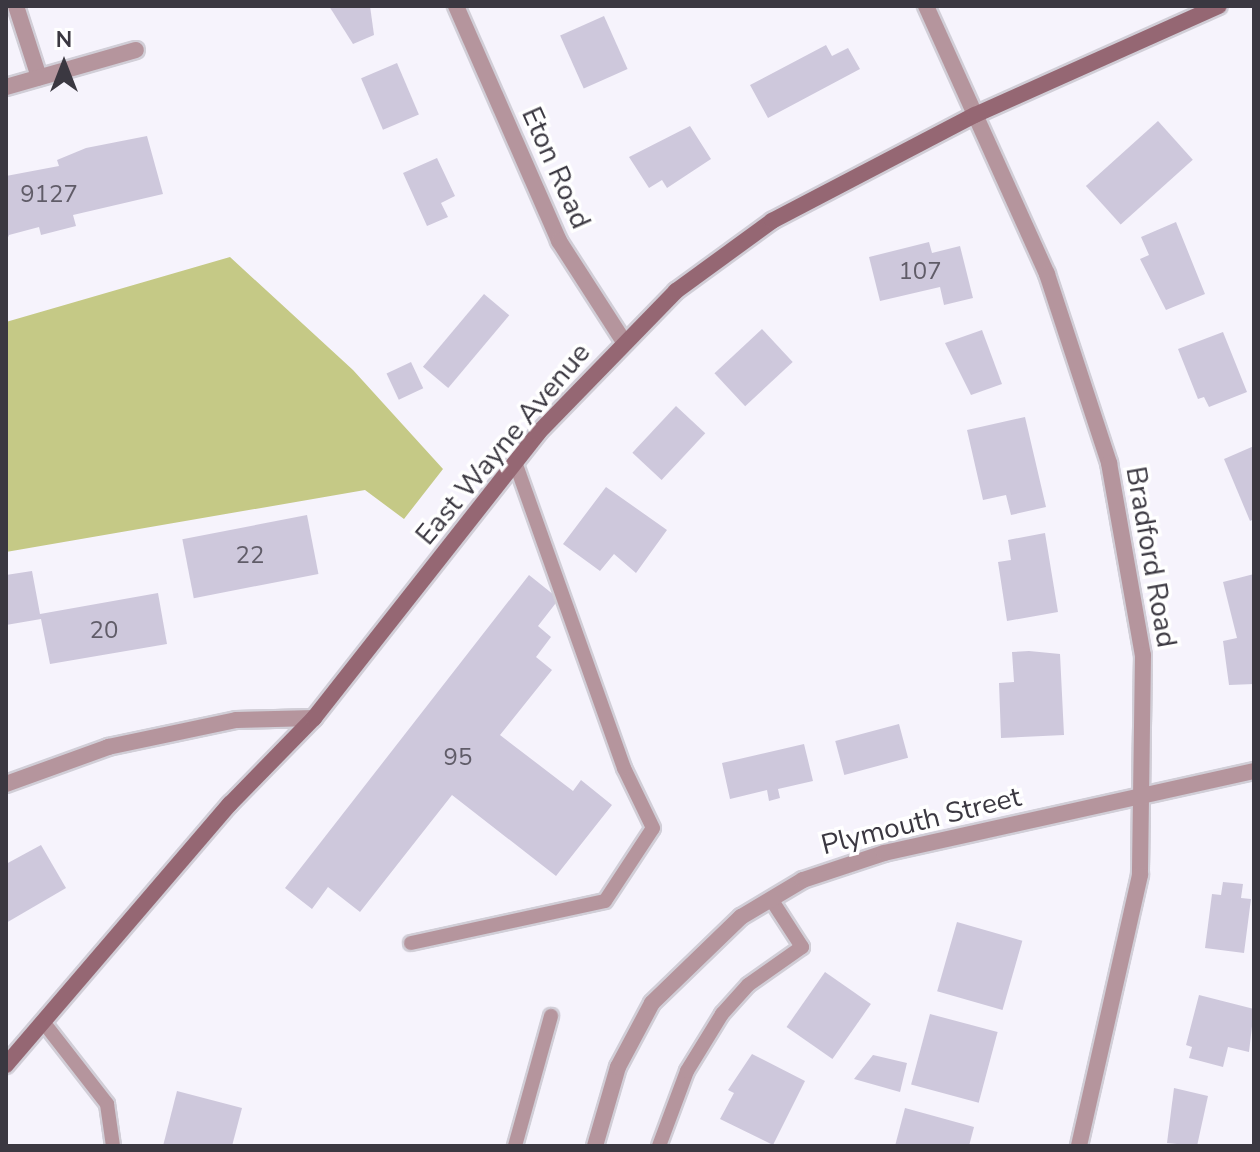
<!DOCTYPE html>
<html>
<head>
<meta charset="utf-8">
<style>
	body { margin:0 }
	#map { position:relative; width:1260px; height:1152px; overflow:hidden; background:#f6f3fc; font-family:"Nunito Sans",sans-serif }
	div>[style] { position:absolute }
	.forest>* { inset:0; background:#c5c986 }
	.building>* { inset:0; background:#cec8dc; transform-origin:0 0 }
	.roads { filter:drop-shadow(2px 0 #d1ced7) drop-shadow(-2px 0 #d1ced7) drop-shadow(0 2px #d1ced7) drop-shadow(0 -2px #d1ced7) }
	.lane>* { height:14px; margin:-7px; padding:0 7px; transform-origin:7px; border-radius:7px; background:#b5959d }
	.street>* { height:16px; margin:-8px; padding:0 8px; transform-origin:8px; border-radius:8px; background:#b5959d }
	.secondary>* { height:16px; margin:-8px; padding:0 8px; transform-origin:8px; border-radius:8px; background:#956773 }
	span { translate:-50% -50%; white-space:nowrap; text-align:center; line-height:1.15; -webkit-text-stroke:7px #fff; paint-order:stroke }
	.number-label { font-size:24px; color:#605c68 }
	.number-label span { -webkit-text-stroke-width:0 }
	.street-label { font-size:28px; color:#3b3841 }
	.frame { position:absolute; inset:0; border:8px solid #3b3841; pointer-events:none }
	.north { position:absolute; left:24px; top:24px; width:80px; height:80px; -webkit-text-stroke:6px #fff; paint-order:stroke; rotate:0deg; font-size:22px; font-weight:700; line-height:32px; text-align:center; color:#3b3841 }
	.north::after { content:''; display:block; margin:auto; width:28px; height:36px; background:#3b3841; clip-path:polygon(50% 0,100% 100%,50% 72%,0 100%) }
</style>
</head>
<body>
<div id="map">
	<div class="forest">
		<i style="clip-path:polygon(230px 257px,353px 370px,443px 469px,404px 519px,365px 490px,6px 552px,6px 322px)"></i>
	</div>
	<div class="building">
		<i style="clip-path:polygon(329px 6px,370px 6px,374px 35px,353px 44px)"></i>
		<i style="left:604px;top:16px;width:58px;height:48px;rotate:66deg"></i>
		<i style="clip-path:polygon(826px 45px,832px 56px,848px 48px,860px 69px,768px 118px,750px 85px)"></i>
		<i style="left:397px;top:63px;width:56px;height:39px;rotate:67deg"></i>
		<i style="left:1158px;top:121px;width:52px;height:97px;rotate:48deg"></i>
		<i style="clip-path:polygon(690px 126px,711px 159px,667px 188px,662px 180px,649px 188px,629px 157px)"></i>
		<i style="clip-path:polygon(147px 136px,163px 194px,73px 215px,76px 226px,41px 235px,39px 227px,9px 235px,6px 242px,6px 176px,59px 166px,57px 160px,86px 148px)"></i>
		<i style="clip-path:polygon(437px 158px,455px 196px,441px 203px,448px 217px,427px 226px,403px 173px)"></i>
		<i style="clip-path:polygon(1176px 222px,1205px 294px,1166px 310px,1140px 259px,1149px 255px,1141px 237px)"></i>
		<i style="clip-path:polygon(929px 242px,932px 253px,960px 246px,973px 298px,944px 305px,940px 287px,880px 301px,869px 257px)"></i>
		<i style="left:484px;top:294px;width:33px;height:95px;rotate:40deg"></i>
		<i style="left:762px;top:329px;width:45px;height:65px;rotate:47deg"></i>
		<i style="clip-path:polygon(982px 330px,1002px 384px,971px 395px,945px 343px)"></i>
		<i style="clip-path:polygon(1223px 332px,1247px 392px,1209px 407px,1204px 397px,1198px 399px,1178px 349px)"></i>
		<i style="left:411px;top:362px;width:29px;height:27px;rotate:65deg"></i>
		<i style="left:676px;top:406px;width:40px;height:64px;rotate:43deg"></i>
		<i style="clip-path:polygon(1025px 417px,1046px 507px,1011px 515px,1006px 495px,983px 500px,967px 430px)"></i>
		<i style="clip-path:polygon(1254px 446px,1254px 519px,1250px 521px,1224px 459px)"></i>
		<i style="clip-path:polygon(606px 487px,667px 530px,636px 573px,614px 554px,600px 571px,563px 544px)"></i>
		<i style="left:307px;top:515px;width:60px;height:127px;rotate:79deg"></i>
		<i style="clip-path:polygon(1045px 533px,1058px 612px,1007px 621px,998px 562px,1011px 560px,1008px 540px)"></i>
		<i style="clip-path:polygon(32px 571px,40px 614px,158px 593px,167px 644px,50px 664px,41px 619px,6px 625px,6px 575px)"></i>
		<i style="clip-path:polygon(1254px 574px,1254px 684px,1229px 685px,1223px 641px,1237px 638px,1223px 582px)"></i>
		<i style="clip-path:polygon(529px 575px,559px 599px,538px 626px,551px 637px,536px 657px,552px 670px,500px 735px,573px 791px,581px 780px,612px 805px,556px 876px,452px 795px,360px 912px,328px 887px,312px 909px,285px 888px)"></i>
		<i style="clip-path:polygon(1029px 651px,1060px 654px,1064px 735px,1001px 738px,999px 683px,1014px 682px,1012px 652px)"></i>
		<i style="left:899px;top:724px;width:35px;height:66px;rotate:75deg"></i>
		<i style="clip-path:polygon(804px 744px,813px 781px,778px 789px,780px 798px,769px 801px,767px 790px,730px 799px,722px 763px)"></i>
		<i style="clip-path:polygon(41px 845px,66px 888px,6px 923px,6px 864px)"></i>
		<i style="clip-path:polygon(1223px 882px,1243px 884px,1241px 898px,1251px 899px,1244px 953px,1205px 948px,1212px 894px,1221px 895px)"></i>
		<i style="left:957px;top:922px;width:68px;height:72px;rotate:16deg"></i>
		<i style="left:825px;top:972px;width:56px;height:67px;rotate:35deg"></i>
		<i style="clip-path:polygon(1199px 995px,1254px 1009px,1249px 1052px,1228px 1047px,1223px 1067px,1189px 1058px,1192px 1047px,1186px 1045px)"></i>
		<i style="left:930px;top:1014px;width:70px;height:73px;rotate:15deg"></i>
		<i style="clip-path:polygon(752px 1054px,805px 1081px,773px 1145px,720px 1119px,734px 1093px,728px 1090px)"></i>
		<i style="clip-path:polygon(873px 1055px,907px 1063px,900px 1092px,854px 1079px)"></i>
		<i style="clip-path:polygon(1174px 1088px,1208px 1096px,1197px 1146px,1167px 1143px)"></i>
		<i style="clip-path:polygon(177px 1091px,242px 1108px,232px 1146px,163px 1146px)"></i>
		<i style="clip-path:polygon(905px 1108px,974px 1127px,969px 1146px,895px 1146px)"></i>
	</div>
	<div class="roads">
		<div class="lane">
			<i style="left:411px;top:943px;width:198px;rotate:-12.2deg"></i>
			<i style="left:605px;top:901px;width:87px;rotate:-56.7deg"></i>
			<i style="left:653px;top:828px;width:67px;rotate:-115.8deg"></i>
			<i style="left:624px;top:768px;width:325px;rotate:-109.6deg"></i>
			<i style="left:44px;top:1023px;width:103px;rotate:52.1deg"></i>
			<i style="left:107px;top:1104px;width:42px;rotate:81.9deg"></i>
			<i style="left:515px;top:1146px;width:135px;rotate:-74.5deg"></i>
			<i style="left:659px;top:1146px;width:80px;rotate:-69.5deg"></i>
			<i style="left:687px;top:1071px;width:67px;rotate:-58.4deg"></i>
			<i style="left:722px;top:1014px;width:39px;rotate:-48deg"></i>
			<i style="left:748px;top:985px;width:66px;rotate:-35.1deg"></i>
			<i style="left:802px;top:947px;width:57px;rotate:-122.9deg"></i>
		</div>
		<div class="street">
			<i style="left:16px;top:6px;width:75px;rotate:72.1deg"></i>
			<i style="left:456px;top:6px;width:257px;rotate:66.3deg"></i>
			<i style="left:559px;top:241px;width:120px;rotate:57.2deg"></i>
			<i style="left:926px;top:6px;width:294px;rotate:65.7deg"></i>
			<i style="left:1047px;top:274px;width:199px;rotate:71.8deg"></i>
			<i style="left:1109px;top:463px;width:195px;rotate:80deg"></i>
			<i style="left:1143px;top:655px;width:220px;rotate:90.8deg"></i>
			<i style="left:1140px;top:875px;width:278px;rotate:102.7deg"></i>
			<i style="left:6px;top:87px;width:135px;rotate:-15.9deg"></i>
			<i style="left:6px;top:784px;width:109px;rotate:-19.9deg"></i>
			<i style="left:108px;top:747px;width:131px;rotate:-11.9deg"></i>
			<i style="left:236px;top:720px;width:78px;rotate:-1.5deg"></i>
			<i style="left:595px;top:1146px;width:82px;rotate:-73.8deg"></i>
			<i style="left:618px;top:1067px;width:72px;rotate:-62deg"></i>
			<i style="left:652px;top:1003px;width:124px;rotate:-44deg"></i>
			<i style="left:741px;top:917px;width:72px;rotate:-30.8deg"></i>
			<i style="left:803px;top:880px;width:85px;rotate:-18.4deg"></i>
			<i style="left:884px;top:853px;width:379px;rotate:-12.5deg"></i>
		</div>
		<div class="secondary">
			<i style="left:6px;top:1065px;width:344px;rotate:-49.4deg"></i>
			<i style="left:230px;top:804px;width:120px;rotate:-45.7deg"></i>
			<i style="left:314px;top:718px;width:362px;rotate:-51.8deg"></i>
			<i style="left:538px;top:433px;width:198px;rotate:-45.8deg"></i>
			<i style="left:676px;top:291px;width:119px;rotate:-36.1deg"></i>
			<i style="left:772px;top:221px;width:229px;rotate:-27.6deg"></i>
			<i style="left:975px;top:115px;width:267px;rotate:-24.1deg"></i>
		</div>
	</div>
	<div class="number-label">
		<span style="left:49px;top:195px">9127</span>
		<span style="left:920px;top:272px">107</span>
		<span style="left:250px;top:556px">22</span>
		<span style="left:104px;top:631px">20</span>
		<span style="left:458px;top:758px">95</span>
	</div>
	<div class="street-label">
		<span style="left:556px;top:168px;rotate:66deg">Eton Road</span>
		<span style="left:503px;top:444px;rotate:-50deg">East Wayne Avenue</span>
		<span style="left:1151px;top:557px;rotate:80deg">Bradford Road</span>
		<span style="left:921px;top:821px;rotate:-14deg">Plymouth Street</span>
	</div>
	<div class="frame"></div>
	<div class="north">N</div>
</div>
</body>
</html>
